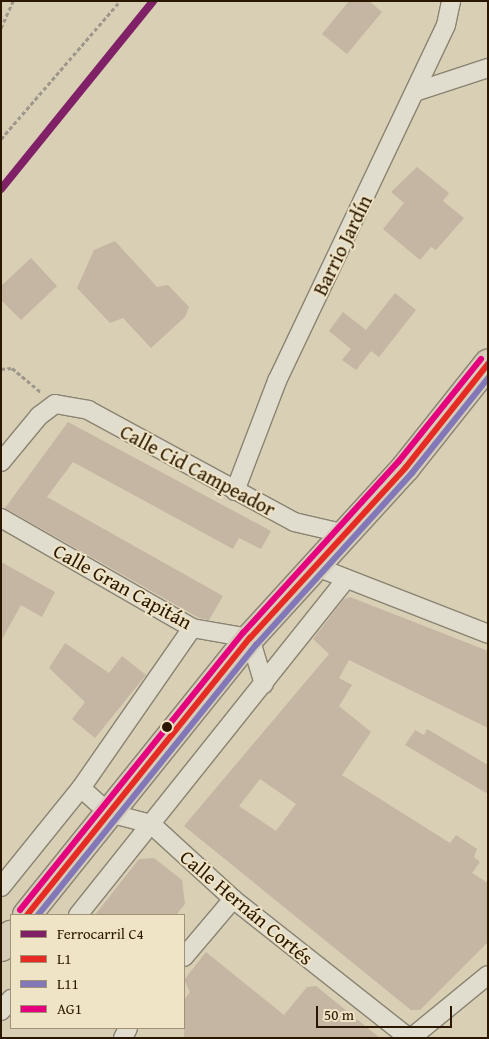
<!DOCTYPE html>
<html>
<head>
<meta charset="utf-8">
<style>
	body { margin:0 }
	#map { position:relative; width:489px; height:1039px; overflow:hidden; background:#d8cfb5; font-family:"Gentium Book Plus",serif }
	div>[style] { position:absolute }
	.building>* { inset:0; background:#c5b5a3 }
	.path>* { height:3px; margin-top:-1.5px; transform-origin:0; background:repeating-linear-gradient(90deg,#9d988b 0 4px,transparent 0 6.5px) }
	.roads { filter:drop-shadow(1px 0 #8a8371) drop-shadow(-1px 0 #8a8371) drop-shadow(0 1px #8a8371) drop-shadow(0 -1px #8a8371) }
	.minor>* { height:18px; margin:-9px; padding:0 9px; transform-origin:9px; border-radius:9px; background:#e0dcce }
	.primary>* { height:28px; margin:-14px; padding:0 14px; transform-origin:14px; border-radius:14px; background:#d5ccba }
	.bus-1>* { height:6px; margin:-3px; padding:0 3px; transform-origin:3px; border-radius:3px; background:#e62b24 }
	.bus-2>* { height:6px; margin:-3px; padding:0 3px; transform-origin:3px; border-radius:3px; background:#8278b7 }
	.bus-3>* { height:6px; margin:-3px; padding:0 3px; transform-origin:3px; border-radius:3px; background:#e5007d }
	.rail-1>* { height:8px; margin:-4px; padding:0 4px; transform-origin:4px; border-radius:4px; background:#802168 }
	.dots>* { width:14px; height:14px; translate:-50% -50%; box-sizing:border-box; border:2px solid #efe4c5; border-radius:50% }
	span { translate:-50% -50%; white-space:nowrap; text-align:center; line-height:1.15; -webkit-text-stroke:4px #efe4c5; paint-order:stroke }
	.street-label { font-size:20px; color:#2b1700 }
	.frame { position:absolute; inset:0; border:2px solid #2b1700; pointer-events:none }
	.legend { position:absolute; left:10px; top:914px; width:175px; height:115px; box-sizing:border-box; background:#efe4c5; border:1px solid #a19276; margin:0; padding:6px 9px; list-style:none; font-size:15px; color:#2b1700 }
	.legend li { display:flex; align-items:center; gap:10px; height:25px }
	.legend b { width:25px; border:1px solid #a19276 }
	.scale { position:absolute; left:316px; top:1006px; width:136px; height:22px; box-sizing:border-box; border:2px solid #2b1700; border-top:0; padding-left:6px; font-size:15px; line-height:18px; white-space:nowrap; color:#2b1700; -webkit-text-stroke:4px #efe4c5; paint-order:stroke }
</style>
</head>
<body>
<div id="map">
	<div class="building">
		<i style="clip-path:polygon(349px 1px,369px 1px,382px 12px,347px 54px,322px 34px)"></i>
		<i style="clip-path:polygon(417px 167px,449px 193px,443px 201px,464px 218px,436px 250px,431px 247px,420px 260px,383px 229px,404px 203px,391px 192px)"></i>
		<i style="clip-path:polygon(115px 241px,157px 287px,168px 285px,189px 307px,185px 317px,151px 348px,123px 318px,110px 323px,77px 288px,94px 250px)"></i>
		<i style="clip-path:polygon(31px 258px,57px 286px,21px 320px,1px 300px,1px 286px)"></i>
		<i style="clip-path:polygon(395px 293px,416px 310px,379px 357px,371px 351px,356px 370px,342px 360px,351px 349px,329px 331px,343px 312px,366px 330px)"></i>
		<i style="clip-path:polygon(68px 422px,271px 531px,261px 549px,239px 538px,233px 549px,73px 462px,47px 497px,223px 596px,209px 620px,199px 618px,5px 508px)"></i>
		<i style="clip-path:polygon(1px 562px,55px 592px,42px 617px,21px 605px,1px 641px)"></i>
		<i style="clip-path:polygon(evenodd,350px 597px,488px 651px,488px 728px,349px 660px,339px 678px,352px 685px,339px 706px,371px 732px,342px 775px,450px 843px,456px 835px,477px 849px,474px 857px,480px 862px,472px 873px,488px 883px,488px 942px,420px 1010px,411px 1010px,184px 826px,329px 654px,313px 639px,344px 599px,350px 597px,260px 779px,296px 804px,276px 831px,239px 806px,260px 779px)"></i>
		<i style="clip-path:polygon(65px 643px,109px 673px,122px 656px,146px 675px,95px 738px,72px 719px,85px 702px,49px 668px)"></i>
		<i style="clip-path:polygon(427px 729px,488px 765px,488px 794px,405px 745px,415px 730px,424px 735px)"></i>
		<i style="clip-path:polygon(154px 858px,182px 880px,185px 904px,176px 915px,95px 915px,139px 859px)"></i>
		<i style="clip-path:polygon(206px 952px,284px 1015px,307px 987px,316px 986px,380px 1038px,184px 1038px,184px 1000px,190px 992px,184px 980px)"></i>
	</div>
	<div class="path">
		<i style="left:1px;top:28px;width:30px;rotate:-66deg"></i>
		<i style="left:1px;top:139px;width:182px;rotate:-49.2deg"></i>
		<i style="left:1px;top:369px;width:11px;rotate:-5deg"></i>
		<i style="left:12px;top:368px;width:38px;rotate:40deg"></i>
	</div>
	<div class="roads">
		<div class="minor">
			<i style="left:415px;top:92px;width:77px;rotate:-18.2deg"></i>
			<i style="left:1px;top:462px;width:60px;rotate:-50.4deg"></i>
			<i style="left:39px;top:416px;width:20px;rotate:-37deg"></i>
			<i style="left:55px;top:404px;width:34px;rotate:10deg"></i>
			<i style="left:88px;top:410px;width:234px;rotate:28.5deg"></i>
			<i style="left:294px;top:522px;width:49px;rotate:12.9deg"></i>
			<i style="left:235px;top:491px;width:118px;rotate:-69.1deg"></i>
			<i style="left:277px;top:381px;width:394px;rotate:-64.6deg"></i>
			<i style="left:446px;top:25px;width:25px;rotate:-78deg"></i>
			<i style="left:1px;top:518px;width:220px;rotate:29.9deg"></i>
			<i style="left:192px;top:628px;width:59px;rotate:9.8deg"></i>
			<i style="left:250px;top:638px;width:48px;rotate:73.1deg"></i>
			<i style="left:314px;top:566px;width:187px;rotate:21.3deg"></i>
			<i style="left:81px;top:788px;width:38px;rotate:42deg"></i>
			<i style="left:109px;top:813px;width:43px;rotate:14.7deg"></i>
			<i style="left:151px;top:824px;width:111px;rotate:42.4deg"></i>
			<i style="left:233px;top:899px;width:224px;rotate:38.3deg"></i>
			<i style="left:1px;top:887px;width:127px;rotate:-51.1deg"></i>
			<i style="left:81px;top:788px;width:195px;rotate:-55.2deg"></i>
			<i style="left:78px;top:915px;width:428px;rotate:-51.4deg"></i>
			<i style="left:184px;top:957px;width:76px;rotate:-49.8deg"></i>
			<i style="left:1px;top:1011px;width:16px;rotate:-50deg"></i>
			<i style="left:123px;top:1038px;width:11px;rotate:-63deg"></i>
			<i style="left:411px;top:1038px;width:99px;rotate:-39.3deg"></i>
		</div>
		<div class="primary">
			<i style="left:27px;top:915px;width:356px;rotate:-51.2deg"></i>
			<i style="left:250px;top:638px;width:231px;rotate:-47.6deg"></i>
			<i style="left:406px;top:467px;width:132px;rotate:-51.5deg"></i>
			<i style="left:1px;top:947px;width:16px;rotate:-50deg"></i>
		</div>
	</div>
	<div class="bus-1">
		<i style="left:27px;top:915px;width:356px;rotate:-51.2deg"></i>
		<i style="left:250px;top:638px;width:231px;rotate:-47.6deg"></i>
		<i style="left:406px;top:467px;width:132px;rotate:-51.5deg"></i>
	</div>
	<div class="bus-2">
		<i style="left:38px;top:915px;width:348px;rotate:-51.1deg"></i>
		<i style="left:257px;top:644px;width:231px;rotate:-47.8deg"></i>
		<i style="left:412px;top:473px;width:122px;rotate:-51.3deg"></i>
	</div>
	<div class="bus-3">
		<i style="left:20px;top:910px;width:356px;rotate:-51.2deg"></i>
		<i style="left:243px;top:633px;width:232px;rotate:-47.8deg"></i>
		<i style="left:399px;top:461px;width:131px;rotate:-51.2deg"></i>
	</div>
	<div class="rail-1">
		<i style="left:1px;top:189px;width:242px;rotate:-51deg"></i>
	</div>
	<div class="dots">
		<i style="left:167px;top:727px;background:#2b1700"></i>
	</div>
	<div class="street-label">
		<span style="left:342px;top:245px;rotate:-64deg">Barrio Jardín</span>
		<span style="left:198px;top:470px;rotate:28deg">Calle Cid Campeador</span>
		<span style="left:123px;top:586px;rotate:29deg">Calle Gran Capitán</span>
		<span style="left:247px;top:907px;rotate:40deg">Calle Hernán Cortés</span>
	</div>
	<div class="frame"></div>
	<ul class="legend">
	<li><b style="height:6px;background:#802168"></b>Ferrocarril C4</li>
	<li><b style="height:6px;background:#e62b24"></b>L1</li>
	<li><b style="height:6px;background:#8278b7"></b>L11</li>
	<li><b style="height:6px;background:#e5007d"></b>AG1</li>
	</ul>
	<div class="scale">50 m</div>
</div>
</body>
</html>
